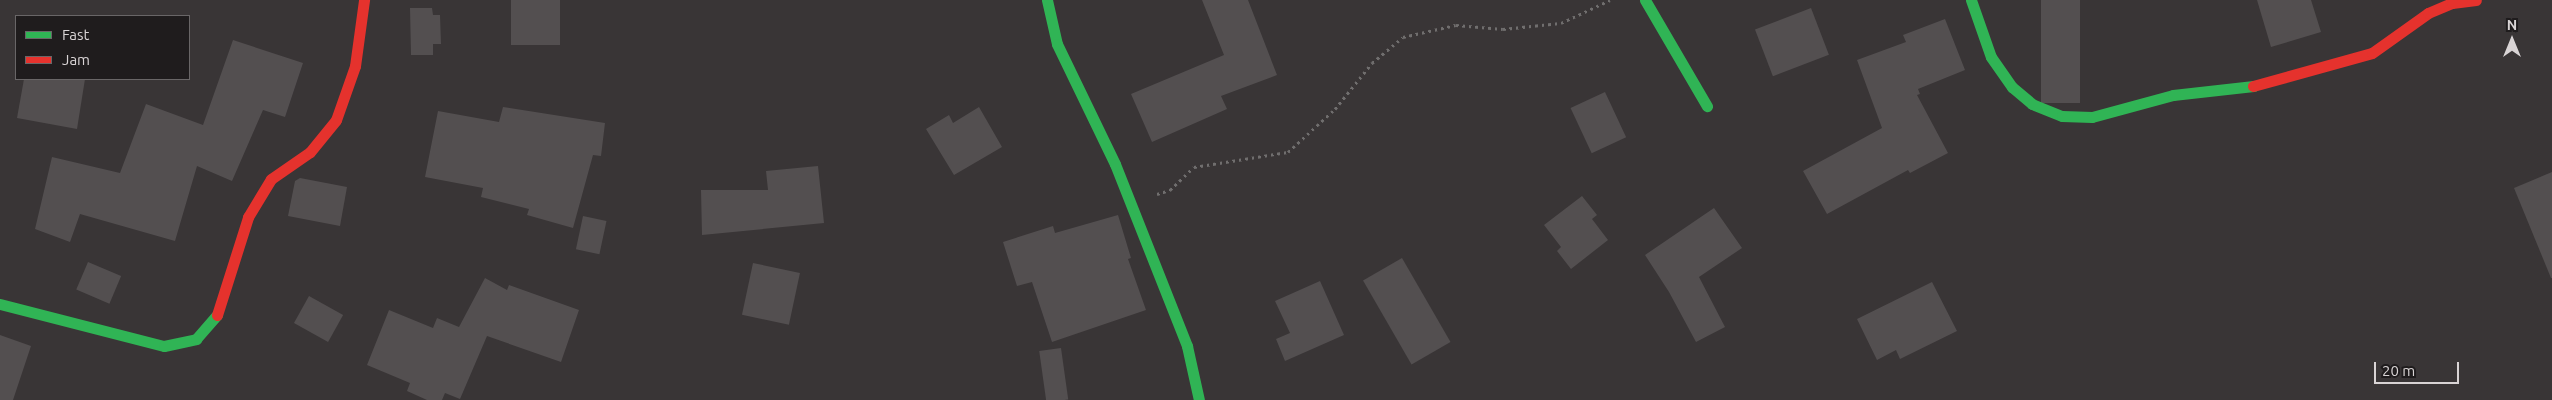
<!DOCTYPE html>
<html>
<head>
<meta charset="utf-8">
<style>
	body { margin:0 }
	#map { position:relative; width:2552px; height:400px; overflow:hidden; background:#393536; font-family:Ubuntu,sans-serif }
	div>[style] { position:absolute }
	.building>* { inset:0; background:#534f50; transform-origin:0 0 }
	.path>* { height:3px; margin-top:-1.5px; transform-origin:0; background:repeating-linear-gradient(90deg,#706e6e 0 2.5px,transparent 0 6.5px) }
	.fast>* { height:11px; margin:-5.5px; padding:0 5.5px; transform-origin:5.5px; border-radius:5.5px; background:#30b455 }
	.jam>* { height:11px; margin:-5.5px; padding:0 5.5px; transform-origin:5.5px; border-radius:5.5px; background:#e5322d }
	span { translate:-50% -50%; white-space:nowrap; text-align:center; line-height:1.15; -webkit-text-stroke:4px #1f1c1d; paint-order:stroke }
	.legend { position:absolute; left:15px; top:15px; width:175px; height:65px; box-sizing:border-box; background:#1f1c1d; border:1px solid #696667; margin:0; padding:6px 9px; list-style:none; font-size:15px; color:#d9d4d5 }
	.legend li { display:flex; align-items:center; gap:10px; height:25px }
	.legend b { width:25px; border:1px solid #696667 }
	.north { position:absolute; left:2487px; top:15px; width:50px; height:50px; -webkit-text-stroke:4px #1f1c1d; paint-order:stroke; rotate:0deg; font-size:14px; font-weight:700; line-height:20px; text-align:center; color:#d9d4d5 }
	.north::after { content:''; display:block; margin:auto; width:18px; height:22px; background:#d9d4d5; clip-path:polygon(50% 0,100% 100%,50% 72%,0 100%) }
	.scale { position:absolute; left:2374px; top:362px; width:85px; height:22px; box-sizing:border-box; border:2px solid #d9d4d5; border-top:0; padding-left:6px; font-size:15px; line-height:18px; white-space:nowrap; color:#d9d4d5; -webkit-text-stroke:4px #1f1c1d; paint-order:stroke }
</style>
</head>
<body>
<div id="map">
	<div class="building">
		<i style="left:511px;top:0;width:49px;height:45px"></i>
		<i style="clip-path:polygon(1202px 0,1248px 0,1277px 75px,1221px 96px,1227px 109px,1152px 142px,1131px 94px,1224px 55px)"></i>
		<i style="left:2041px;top:0;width:39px;height:103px"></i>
		<i style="clip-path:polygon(2257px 0,2311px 0,2321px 32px,2271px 47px)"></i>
		<i style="clip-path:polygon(410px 8px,432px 8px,433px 15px,440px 15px,441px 44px,433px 44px,433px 55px,411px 55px)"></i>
		<i style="left:1811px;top:8px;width:50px;height:60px;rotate:69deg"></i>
		<i style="clip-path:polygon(1945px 19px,1965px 70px,1918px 89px,1920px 94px,1917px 95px,1948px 153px,1910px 173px,1908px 170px,1827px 214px,1803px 171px,1882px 128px,1857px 60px,1906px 42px,1903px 35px)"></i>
		<i style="clip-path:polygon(233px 40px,303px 63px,285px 117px,263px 110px,232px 181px,197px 166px,175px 241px,80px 214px,70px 242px,35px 229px,52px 157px,120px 173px,146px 104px,203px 125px)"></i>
		<i style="clip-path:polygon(24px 79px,85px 79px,77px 129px,17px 118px)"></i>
		<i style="left:1605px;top:92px;width:50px;height:38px;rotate:65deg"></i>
		<i style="clip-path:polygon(503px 107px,605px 123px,601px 156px,593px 155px,573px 228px,527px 215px,529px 209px,481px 197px,483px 188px,425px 177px,438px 111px,499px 122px)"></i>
		<i style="clip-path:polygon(979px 107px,1002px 147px,954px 175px,926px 129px,949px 115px,953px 123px)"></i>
		<i style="clip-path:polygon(818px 166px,824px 223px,702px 235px,701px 190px,768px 190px,766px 171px)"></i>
		<i style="clip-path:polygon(2552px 172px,2552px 278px,2551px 278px,2514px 188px)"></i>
		<i style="clip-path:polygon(300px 178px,347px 187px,340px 226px,288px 216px,295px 181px)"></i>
		<i style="clip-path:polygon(1582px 196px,1597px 215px,1592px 219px,1608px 240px,1571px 269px,1557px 251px,1561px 247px,1544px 225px)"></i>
		<i style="clip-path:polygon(1714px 208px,1742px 248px,1699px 277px,1725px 327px,1696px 342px,1669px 292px,1645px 255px)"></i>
		<i style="clip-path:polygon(1118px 215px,1131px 258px,1128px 259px,1146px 310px,1052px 342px,1032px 282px,1017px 286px,1003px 242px,1053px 226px,1055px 233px)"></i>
		<i style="left:583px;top:216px;width:24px;height:34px;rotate:12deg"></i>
		<i style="left:1402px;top:258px;width:97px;height:45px;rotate:60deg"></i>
		<i style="left:88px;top:262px;width:36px;height:30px;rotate:23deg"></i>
		<i style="left:753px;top:263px;width:48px;height:53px;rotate:12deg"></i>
		<i style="clip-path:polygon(485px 278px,507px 290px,509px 285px,579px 310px,561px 362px,487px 336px,460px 399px,445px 393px,442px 400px,427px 400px,407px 391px,410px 383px,367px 365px,389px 310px,433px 328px,437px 318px,459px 327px)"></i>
		<i style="clip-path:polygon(1320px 281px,1344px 335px,1285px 361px,1276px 339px,1290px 333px,1275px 301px)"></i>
		<i style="clip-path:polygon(1932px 282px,1957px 331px,1900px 359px,1896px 350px,1877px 360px,1857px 319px)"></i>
		<i style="left:309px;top:296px;width:39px;height:31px;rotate:29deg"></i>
		<i style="clip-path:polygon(0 335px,31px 346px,13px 400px,0 400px)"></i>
		<i style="left:1061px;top:348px;width:52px;height:22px;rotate:82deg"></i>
	</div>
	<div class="path">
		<i style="left:1157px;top:194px;width:14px;rotate:-17deg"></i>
		<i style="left:1170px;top:190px;width:33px;rotate:-44deg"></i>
		<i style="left:1194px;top:167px;width:95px;rotate:-9.1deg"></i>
		<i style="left:1288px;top:152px;width:64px;rotate:-42.5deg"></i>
		<i style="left:1335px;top:109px;width:59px;rotate:-51.2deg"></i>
		<i style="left:1372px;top:63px;width:40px;rotate:-40deg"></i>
		<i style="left:1403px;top:37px;width:54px;rotate:-12.8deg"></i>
		<i style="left:1456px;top:25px;width:47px;rotate:4.9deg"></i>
		<i style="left:1503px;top:29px;width:58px;rotate:-5.9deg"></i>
		<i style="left:1561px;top:23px;width:54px;rotate:-25.1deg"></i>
	</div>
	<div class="fast">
		<i style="left:1047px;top:0;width:45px;rotate:77.2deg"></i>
		<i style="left:1057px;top:44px;width:133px;rotate:64.2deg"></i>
		<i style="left:1115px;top:164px;width:196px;rotate:68.4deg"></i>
		<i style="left:1187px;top:346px;width:55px;rotate:77.5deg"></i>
		<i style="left:1645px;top:0;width:123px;rotate:59.7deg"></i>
		<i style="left:1971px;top:0;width:60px;rotate:70.7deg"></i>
		<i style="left:1991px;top:57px;width:37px;rotate:55deg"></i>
		<i style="left:2012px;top:87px;width:26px;rotate:40deg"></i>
		<i style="left:2032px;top:104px;width:32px;rotate:22deg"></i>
		<i style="left:2062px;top:116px;width:30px;rotate:2deg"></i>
		<i style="left:2092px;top:117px;width:84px;rotate:-15.2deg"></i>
		<i style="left:2173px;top:95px;width:81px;rotate:-6.4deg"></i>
		<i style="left:0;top:304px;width:169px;rotate:14.4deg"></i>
		<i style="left:164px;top:346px;width:33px;rotate:-12deg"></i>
		<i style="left:196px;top:339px;width:32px;rotate:-49deg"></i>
	</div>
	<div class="jam">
		<i style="left:2253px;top:86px;width:123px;rotate:-15.5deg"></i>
		<i style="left:2372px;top:53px;width:69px;rotate:-35.5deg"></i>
		<i style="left:2428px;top:13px;width:26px;rotate:-23deg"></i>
		<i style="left:2452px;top:3px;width:24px;rotate:-7deg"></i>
		<i style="left:217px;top:315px;width:103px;rotate:-72.4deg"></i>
		<i style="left:248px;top:217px;width:44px;rotate:-58.8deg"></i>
		<i style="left:271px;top:179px;width:47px;rotate:-34.7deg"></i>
		<i style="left:310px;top:152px;width:41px;rotate:-50.9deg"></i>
		<i style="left:336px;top:120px;width:57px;rotate:-70.6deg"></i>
		<i style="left:355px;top:66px;width:67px;rotate:-82.2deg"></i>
	</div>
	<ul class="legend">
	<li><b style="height:6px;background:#30b455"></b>Fast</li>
	<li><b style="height:6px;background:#e5322d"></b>Jam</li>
	</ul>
	<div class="north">N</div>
	<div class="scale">20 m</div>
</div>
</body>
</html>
